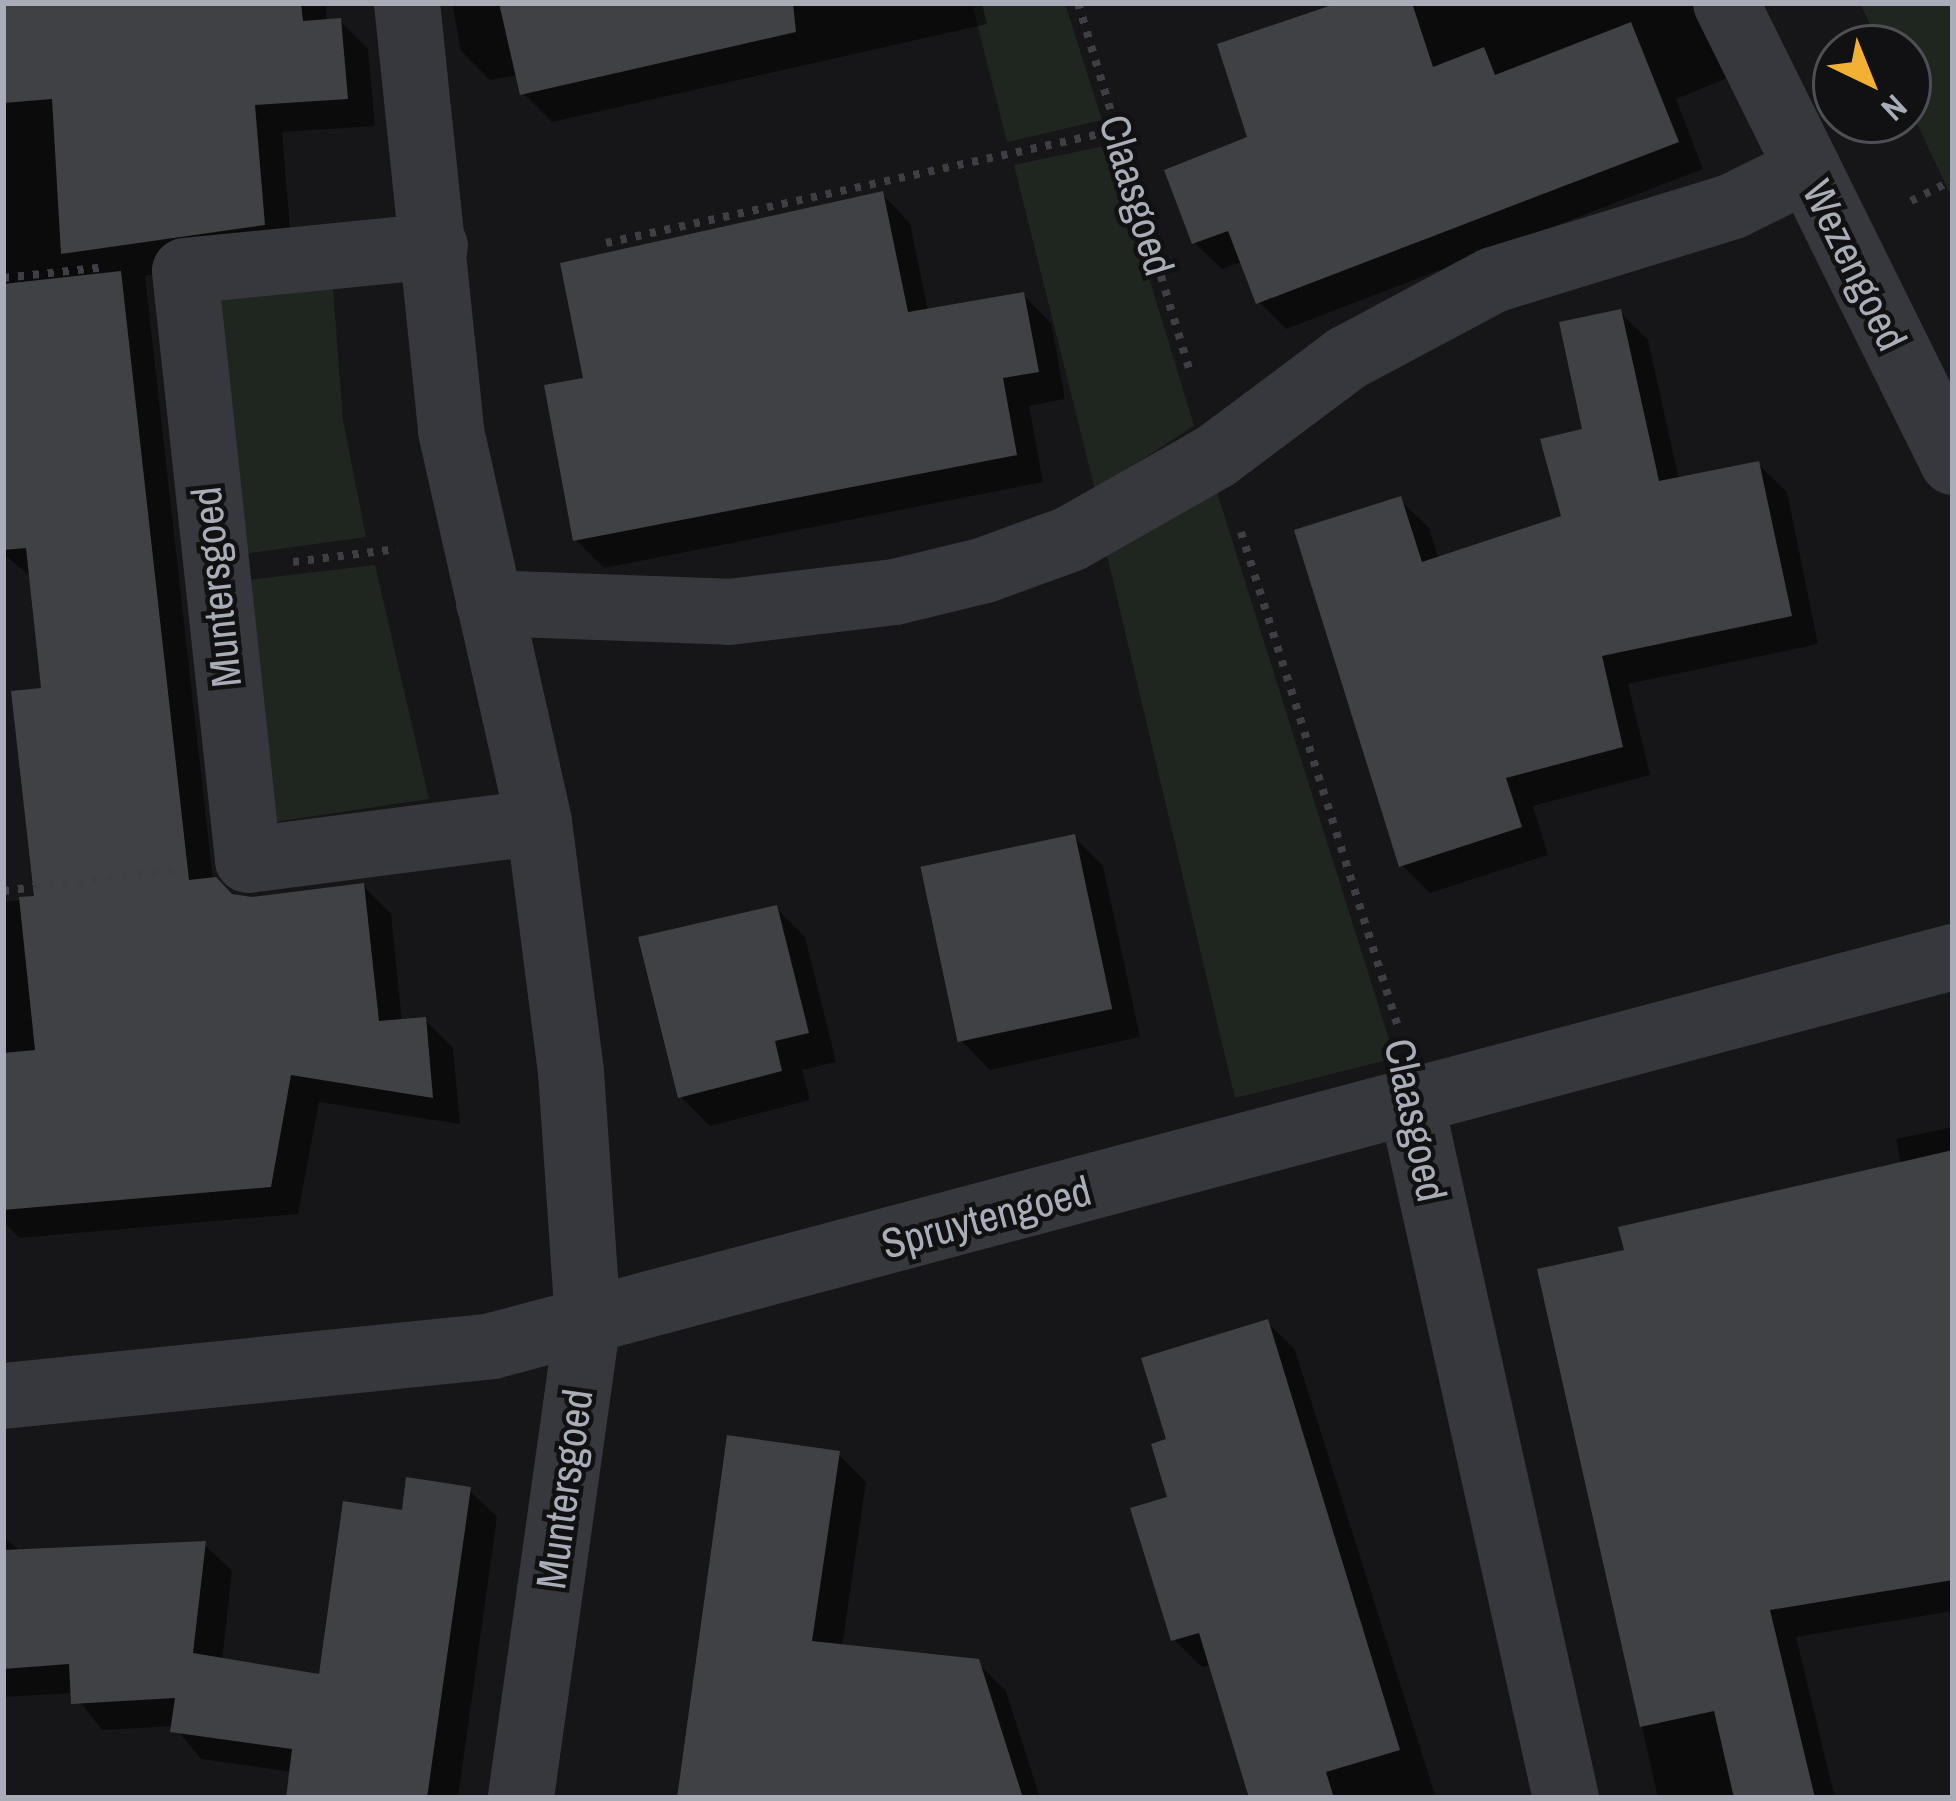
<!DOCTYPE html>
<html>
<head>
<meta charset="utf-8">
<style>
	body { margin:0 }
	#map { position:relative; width:1956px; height:1801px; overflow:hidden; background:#161618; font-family:"Archivo Narrow",sans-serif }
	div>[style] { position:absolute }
	.green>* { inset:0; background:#1e261f }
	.shadow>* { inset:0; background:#0007 }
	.building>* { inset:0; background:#404145; transform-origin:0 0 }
	.path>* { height:8px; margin-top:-4px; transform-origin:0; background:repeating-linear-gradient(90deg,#3d3f44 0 6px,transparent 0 15px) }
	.minor>* { height:66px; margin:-33px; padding:0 33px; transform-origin:33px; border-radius:33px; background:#37383d }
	span { translate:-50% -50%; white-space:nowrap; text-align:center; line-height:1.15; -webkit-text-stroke:9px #111113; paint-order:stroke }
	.street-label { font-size:42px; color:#a8adb8 }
	.frame { position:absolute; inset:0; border:6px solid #a8adb8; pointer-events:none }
	.north { position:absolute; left:1812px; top:24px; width:120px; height:120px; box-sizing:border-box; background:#111113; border:3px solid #4d4f55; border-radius:50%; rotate:137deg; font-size:33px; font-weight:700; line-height:48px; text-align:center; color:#a8adb8 }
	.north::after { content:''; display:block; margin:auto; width:42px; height:54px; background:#f2b134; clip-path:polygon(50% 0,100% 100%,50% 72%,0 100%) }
</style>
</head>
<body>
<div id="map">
	<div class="green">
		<i style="clip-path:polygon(972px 3px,1065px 3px,1102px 120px,1007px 142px)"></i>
		<i style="clip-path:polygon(1860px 3px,1953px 3px,1953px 200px,1908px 105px,1908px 48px,1881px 48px)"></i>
		<i style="clip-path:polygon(1109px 145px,1194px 426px,1095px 490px,1014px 165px)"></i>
		<i style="clip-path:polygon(333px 289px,343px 420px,366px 537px,221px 557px,193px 301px)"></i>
		<i style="clip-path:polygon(1216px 489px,1395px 1058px,1235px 1098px,1106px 551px)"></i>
		<i style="clip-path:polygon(375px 565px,429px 799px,254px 825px,223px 583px)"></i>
	</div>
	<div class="shadow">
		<i style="clip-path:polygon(3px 3px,326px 3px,327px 22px,340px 21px,368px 49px,375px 126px,282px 132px,292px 253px,145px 276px,213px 880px,231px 897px,252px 900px,363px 886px,391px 914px,402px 1022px,425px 1020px,453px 1048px,460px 1124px,319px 1102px,298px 1214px,19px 1238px,3px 1221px,3px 902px,37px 898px,45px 690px,32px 577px,3px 554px)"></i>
		<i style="clip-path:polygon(452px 3px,982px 3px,987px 24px,552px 122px,523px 93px,519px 75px,490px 80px,461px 51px)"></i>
		<i style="clip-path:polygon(1354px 3px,1703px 3px,1732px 76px,1676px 99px,1703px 169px,1286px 329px,1259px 302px,1243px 261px,1222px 269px,1195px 243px,1251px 139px)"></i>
		<i style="clip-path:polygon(882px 194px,910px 223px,928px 311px,1023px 295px,1051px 323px,1065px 399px,1029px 406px,1043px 482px,604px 568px,576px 540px,587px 380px)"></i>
		<i style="clip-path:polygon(1620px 312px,1648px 340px,1679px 480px,1758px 464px,1787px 492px,1818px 644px,1628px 684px,1650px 775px,1533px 806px,1548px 855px,1430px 893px,1402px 865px,1400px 500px,1429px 528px,1439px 560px,1564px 518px)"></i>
		<i style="clip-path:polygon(1074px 837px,1103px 866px,1140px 1037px,990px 1070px,961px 1040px)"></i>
		<i style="clip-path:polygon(776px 908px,805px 937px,836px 1062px,802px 1070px,810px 1100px,710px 1126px,681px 1097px)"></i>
		<i style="clip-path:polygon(1953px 1127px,1953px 1611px,1796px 1637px,1835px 1798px,1658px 1798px,1540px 1272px,1628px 1252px,1901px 1164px,1896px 1139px)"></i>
		<i style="clip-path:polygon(1267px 1322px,1295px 1350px,1436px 1798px,1236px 1798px,1251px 1793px,1212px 1664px,1202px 1667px,1174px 1639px,1170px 1441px)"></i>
		<i style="clip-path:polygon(838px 1454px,866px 1482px,842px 1647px,977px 1662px,1006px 1691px,1040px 1798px,680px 1798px)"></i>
		<i style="clip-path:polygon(469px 1490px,497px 1517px,458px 1798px,287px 1798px,292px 1772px,201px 1759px,174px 1726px,102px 1730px,73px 1693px,3px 1697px,3px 1536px,21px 1552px,204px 1544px,232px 1571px,222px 1661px,321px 1677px,405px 1513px)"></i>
	</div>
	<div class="building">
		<i style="clip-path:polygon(3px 3px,301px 3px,303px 21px,341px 18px,348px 99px,255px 105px,265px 225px,61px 254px,52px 99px,3px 103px)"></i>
		<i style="clip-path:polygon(499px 3px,793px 3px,796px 32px,520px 95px)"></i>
		<i style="clip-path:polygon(1338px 3px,1412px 3px,1433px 67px,1484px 47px,1495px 75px,1631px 22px,1679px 142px,1256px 304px,1228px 231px,1192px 244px,1164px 170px,1247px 137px,1217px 44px)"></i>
		<i style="clip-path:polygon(883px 191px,908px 312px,1024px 292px,1039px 372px,1003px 378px,1017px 455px,573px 541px,544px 385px,583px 378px,560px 263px)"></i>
		<i style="clip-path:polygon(121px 271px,189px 880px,216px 877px,232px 894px,252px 897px,364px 883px,379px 1021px,426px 1017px,433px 1098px,291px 1075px,271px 1187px,3px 1210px,3px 1053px,35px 1050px,19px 897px,34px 896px,11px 691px,41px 688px,26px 548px,3px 550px,3px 284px)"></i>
		<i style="clip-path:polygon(1621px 309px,1659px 481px,1759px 461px,1792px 616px,1602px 656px,1623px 747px,1506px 778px,1522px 827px,1399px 867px,1294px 530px,1401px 496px,1422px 562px,1561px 516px,1540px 439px,1582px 429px,1559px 322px)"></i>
		<i style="left:1075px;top:834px;width:179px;height:158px;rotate:78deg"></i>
		<i style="clip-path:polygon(777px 905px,809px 1033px,775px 1041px,782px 1071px,678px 1098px,638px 937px)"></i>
		<i style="clip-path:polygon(1953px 1150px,1953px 1580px,1770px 1610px,1815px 1798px,1734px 1798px,1714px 1711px,1640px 1727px,1537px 1269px,1624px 1250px,1618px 1227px)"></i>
		<i style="clip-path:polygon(1268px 1319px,1400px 1750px,1326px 1772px,1334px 1798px,1249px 1798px,1199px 1633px,1171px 1641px,1130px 1508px,1167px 1497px,1151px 1444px,1166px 1439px,1141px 1358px)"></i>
		<i style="clip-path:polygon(727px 1435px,840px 1451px,812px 1641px,979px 1659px,1023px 1798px,677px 1798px)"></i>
		<i style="clip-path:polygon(406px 1477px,471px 1487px,427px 1798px,286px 1798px,292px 1749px,170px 1732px,175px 1698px,71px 1704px,69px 1664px,3px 1669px,3px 1550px,206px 1541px,193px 1653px,319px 1674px,343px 1501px,402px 1510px)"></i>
	</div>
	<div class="path">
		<i style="left:1078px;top:3px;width:388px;rotate:73.1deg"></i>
		<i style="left:1911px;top:201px;width:47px;rotate:-26.6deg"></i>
		<i style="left:606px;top:243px;width:523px;rotate:-12.47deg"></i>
		<i style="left:3px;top:278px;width:104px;rotate:-6.1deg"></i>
		<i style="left:1241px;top:532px;width:519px;rotate:72.4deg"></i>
		<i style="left:293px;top:562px;width:105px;rotate:-7.1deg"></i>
		<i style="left:3px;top:891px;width:173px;rotate:-7deg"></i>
	</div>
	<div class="minor">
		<i style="left:407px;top:3px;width:430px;rotate:84.1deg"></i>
		<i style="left:451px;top:431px;width:401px;rotate:77.3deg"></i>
		<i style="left:539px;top:822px;width:252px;rotate:82.7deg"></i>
		<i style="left:571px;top:1072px;width:249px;rotate:86.1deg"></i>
		<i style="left:588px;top:1320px;width:483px;rotate:98deg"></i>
		<i style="left:1726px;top:3px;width:512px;rotate:63.69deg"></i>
		<i style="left:435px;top:246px;width:251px;rotate:174.3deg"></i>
		<i style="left:185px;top:271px;width:592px;rotate:83.89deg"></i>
		<i style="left:248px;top:860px;width:293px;rotate:-7.4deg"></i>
		<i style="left:489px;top:603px;width:240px;rotate:2.1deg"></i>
		<i style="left:729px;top:612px;width:167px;rotate:-6.9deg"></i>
		<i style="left:895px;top:592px;width:93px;rotate:-13.7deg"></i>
		<i style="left:985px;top:570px;width:90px;rotate:-20deg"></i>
		<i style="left:1070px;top:539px;width:168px;rotate:-29.6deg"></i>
		<i style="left:1216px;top:456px;width:164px;rotate:-36.8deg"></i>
		<i style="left:1347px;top:358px;width:166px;rotate:-28.1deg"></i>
		<i style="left:1493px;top:280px;width:251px;rotate:-17.1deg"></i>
		<i style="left:1733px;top:206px;width:84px;rotate:-26.3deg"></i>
		<i style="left:1412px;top:1107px;width:708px;rotate:77.44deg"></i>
		<i style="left:3px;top:1396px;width:492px;rotate:-5.8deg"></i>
		<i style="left:492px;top:1346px;width:1512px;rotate:-14.91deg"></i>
	</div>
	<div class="street-label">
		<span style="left:1137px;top:195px;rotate:73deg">Claasgoed</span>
		<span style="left:1855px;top:265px;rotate:64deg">Wezengoed</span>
		<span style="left:216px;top:587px;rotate:-96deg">Muntersgoed</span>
		<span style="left:1416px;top:1120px;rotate:78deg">Claasgoed</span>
		<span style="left:986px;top:1217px;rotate:-15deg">Spruytengoed</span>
		<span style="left:564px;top:1489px;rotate:-82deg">Muntersgoed</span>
	</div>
	<div class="frame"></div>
	<div class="north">N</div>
</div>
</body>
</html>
